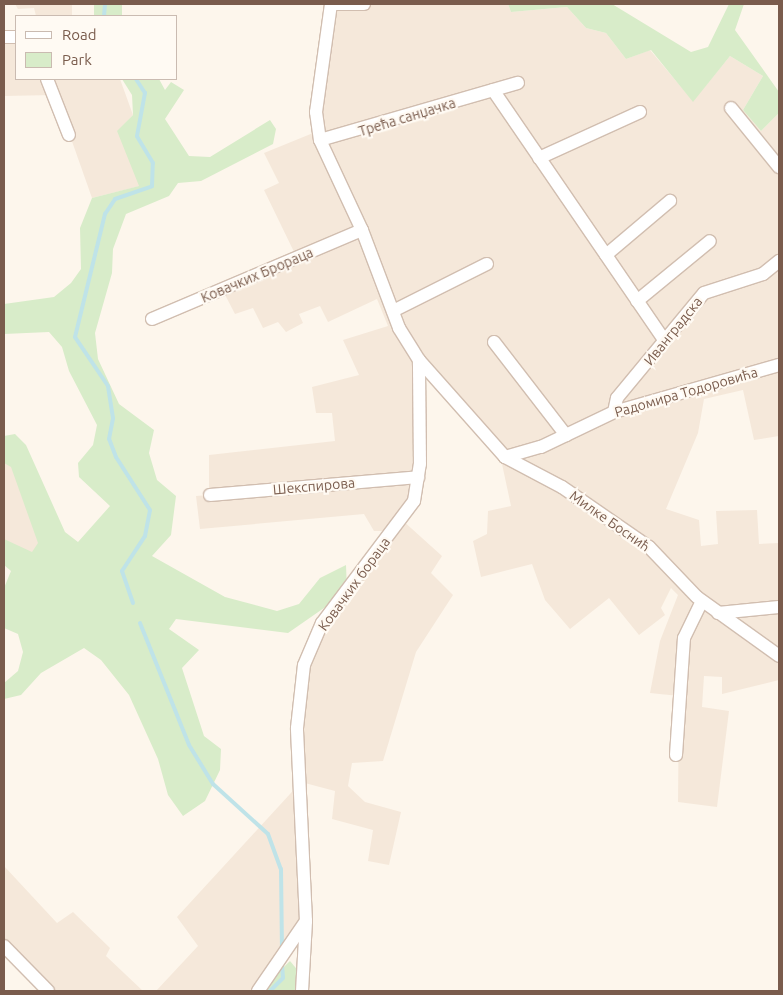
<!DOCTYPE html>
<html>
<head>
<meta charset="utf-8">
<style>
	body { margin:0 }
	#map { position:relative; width:783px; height:995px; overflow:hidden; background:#fdf6ec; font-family:Ubuntu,sans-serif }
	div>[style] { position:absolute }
	.residential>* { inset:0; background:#f5e8da }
	.green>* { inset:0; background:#d8ecc9; transform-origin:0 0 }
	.stream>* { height:4px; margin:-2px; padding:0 2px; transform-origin:2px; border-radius:2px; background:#bfe3e8 }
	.roads { filter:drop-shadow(1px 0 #d1beb0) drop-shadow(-1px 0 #d1beb0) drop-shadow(0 1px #d1beb0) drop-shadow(0 -1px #d1beb0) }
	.minor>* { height:12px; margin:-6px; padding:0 6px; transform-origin:6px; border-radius:6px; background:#fff }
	span { translate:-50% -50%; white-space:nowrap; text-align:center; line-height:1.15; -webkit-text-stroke:4.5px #fffaf3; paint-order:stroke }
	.street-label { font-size:14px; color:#7a5c4d }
	.frame { position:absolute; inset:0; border:5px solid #7a5c4d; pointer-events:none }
	.legend { position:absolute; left:15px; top:15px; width:162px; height:65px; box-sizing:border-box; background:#fffaf3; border:1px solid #cabbb1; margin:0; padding:6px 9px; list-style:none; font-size:15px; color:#7a5c4d }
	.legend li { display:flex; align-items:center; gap:10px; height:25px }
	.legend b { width:25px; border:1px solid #cabbb1 }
</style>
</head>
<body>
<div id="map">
	<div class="residential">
		<i style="clip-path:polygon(15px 4px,72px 4px,72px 16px,36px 16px,34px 8px,18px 9px)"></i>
		<i style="clip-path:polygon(329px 4px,508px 4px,511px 12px,567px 7px,586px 28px,606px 33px,626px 59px,650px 50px,693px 101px,730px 56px,763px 76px,743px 110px,761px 131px,779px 113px,779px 436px,754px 440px,743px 390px,704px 399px,698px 433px,666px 509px,699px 520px,701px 546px,718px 544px,716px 511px,757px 510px,759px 544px,779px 543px,779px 680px,722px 694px,722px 677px,704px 676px,702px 707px,729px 711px,717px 807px,678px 802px,679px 696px,650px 693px,660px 641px,678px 595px,671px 588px,661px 608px,665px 615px,639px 635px,609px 598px,570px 629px,545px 600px,532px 564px,481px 577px,473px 541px,487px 534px,488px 511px,511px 506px,502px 464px,505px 457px,419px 361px,420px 464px,401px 519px,442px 556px,431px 573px,453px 595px,416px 652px,383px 761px,352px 763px,348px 786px,365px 802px,401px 812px,389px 865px,368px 861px,373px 830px,332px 819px,335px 791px,301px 782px,306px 921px,258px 991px,156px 991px,198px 946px,177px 917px,301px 782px,304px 665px,322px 623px,392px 531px,374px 531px,364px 514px,200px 529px,196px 496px,209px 495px,209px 455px,335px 441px,332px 413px,316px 413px,312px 387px,359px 375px,343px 340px,388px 326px,377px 299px,328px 322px,320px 306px,299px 314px,303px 323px,286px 332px,278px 322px,263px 328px,253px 308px,235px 314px,222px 289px,297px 258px,264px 190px,279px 183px,264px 153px,318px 131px)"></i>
		<i style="clip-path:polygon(4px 37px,16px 37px,16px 79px,47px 79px,53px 95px,4px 96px)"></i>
		<i style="clip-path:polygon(50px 79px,120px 79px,133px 115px,118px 131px,140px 186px,92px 198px)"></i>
		<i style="clip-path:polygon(4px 441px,59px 537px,39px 570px,4px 548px)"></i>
		<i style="clip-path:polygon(4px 866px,57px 923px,73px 912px,110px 948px,106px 956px,143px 991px,48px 991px,4px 946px)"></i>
	</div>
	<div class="green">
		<i style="left:94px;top:4px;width:28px;height:12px"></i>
		<i style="clip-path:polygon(508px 4px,612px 4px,691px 52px,708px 47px,729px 4px,744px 4px,735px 30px,779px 92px,779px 113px,761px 131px,743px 110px,763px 76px,730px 56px,693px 102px,651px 50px,626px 59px,606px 33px,586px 28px,567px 7px,511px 12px)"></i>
		<i style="clip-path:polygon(122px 79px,159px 79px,165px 90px,171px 82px,184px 90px,165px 119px,189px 156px,210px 157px,270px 120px,276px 129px,273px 144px,201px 181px,178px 183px,169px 196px,126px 214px,113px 249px,112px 273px,95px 333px,98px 359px,119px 404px,154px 430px,149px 453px,157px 480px,176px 496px,171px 535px,152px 556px,225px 597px,277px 611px,299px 604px,320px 578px,346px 565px,347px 592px,288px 633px,176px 619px,169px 629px,199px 650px,182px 668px,204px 736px,221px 749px,220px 770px,205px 801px,183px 816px,168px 795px,158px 759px,129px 695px,101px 660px,84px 648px,41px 673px,21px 695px,4px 699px,4px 683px,18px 671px,23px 652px,18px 634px,4px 628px,4px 588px,11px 571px,4px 565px,4px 539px,32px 552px,38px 543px,11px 467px,4px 463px,4px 436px,15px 434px,26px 445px,65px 532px,78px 542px,110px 506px,79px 477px,78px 463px,93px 445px,97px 425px,69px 371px,62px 347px,49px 332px,4px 334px,4px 304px,54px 297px,71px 283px,81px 269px,80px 228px,92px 198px,139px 186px,117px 131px,133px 115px,132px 95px)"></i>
		<i style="clip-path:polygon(290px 961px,305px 979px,302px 991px,259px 991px)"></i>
	</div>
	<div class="stream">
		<i style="left:104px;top:16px;width:12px;rotate:-85deg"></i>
		<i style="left:133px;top:603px;width:34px;rotate:-109deg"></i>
		<i style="left:122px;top:571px;width:42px;rotate:-56.7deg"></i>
		<i style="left:145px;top:536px;width:26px;rotate:-79deg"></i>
		<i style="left:150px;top:510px;width:63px;rotate:-122.7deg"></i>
		<i style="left:116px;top:457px;width:19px;rotate:-111deg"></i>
		<i style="left:109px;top:439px;width:21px;rotate:-79deg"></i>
		<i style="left:113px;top:418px;width:32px;rotate:-99deg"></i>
		<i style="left:108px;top:386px;width:59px;rotate:-124deg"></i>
		<i style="left:75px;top:337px;width:127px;rotate:-76.3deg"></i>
		<i style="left:105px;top:214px;width:18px;rotate:-56deg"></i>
		<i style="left:115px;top:199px;width:39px;rotate:-19deg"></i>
		<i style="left:152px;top:186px;width:23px;rotate:-88deg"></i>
		<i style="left:153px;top:163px;width:31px;rotate:-121deg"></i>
		<i style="left:137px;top:136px;width:44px;rotate:-79.5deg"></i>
		<i style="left:145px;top:93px;width:17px;rotate:-123deg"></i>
		<i style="left:140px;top:623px;width:131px;rotate:68.1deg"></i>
		<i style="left:189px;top:745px;width:46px;rotate:58.4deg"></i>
		<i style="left:213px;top:784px;width:74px;rotate:42.3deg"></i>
		<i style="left:268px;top:834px;width:37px;rotate:70deg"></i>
		<i style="left:281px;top:869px;width:80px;rotate:89.3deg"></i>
		<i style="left:270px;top:991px;width:18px;rotate:-45deg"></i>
		<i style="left:283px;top:978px;width:14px;rotate:-94deg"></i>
	</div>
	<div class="roads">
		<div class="minor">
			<i style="left:331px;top:4px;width:109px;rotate:97.9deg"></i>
			<i style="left:316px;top:112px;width:28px;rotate:82deg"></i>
			<i style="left:320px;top:140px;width:99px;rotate:65deg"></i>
			<i style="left:362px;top:230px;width:105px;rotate:69.3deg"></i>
			<i style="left:399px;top:328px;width:38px;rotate:58deg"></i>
			<i style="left:419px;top:360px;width:130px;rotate:48.4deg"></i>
			<i style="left:505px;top:457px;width:64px;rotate:27.8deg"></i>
			<i style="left:562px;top:487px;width:106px;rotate:34.6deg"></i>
			<i style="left:649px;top:547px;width:69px;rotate:46.2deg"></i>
			<i style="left:697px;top:597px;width:101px;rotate:35.7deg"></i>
			<i style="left:331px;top:4px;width:33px"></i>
			<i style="left:4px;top:37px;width:12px"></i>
			<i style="left:47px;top:79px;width:60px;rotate:68.6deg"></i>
			<i style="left:493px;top:90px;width:304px;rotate:55.6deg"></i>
			<i style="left:731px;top:108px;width:76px;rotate:50.9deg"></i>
			<i style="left:320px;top:140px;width:206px;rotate:-16.1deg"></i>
			<i style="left:539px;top:158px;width:111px;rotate:-24.5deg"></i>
			<i style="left:606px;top:255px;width:84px;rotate:-40.2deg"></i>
			<i style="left:637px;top:301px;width:94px;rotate:-39.4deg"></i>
			<i style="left:393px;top:311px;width:105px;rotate:-26.6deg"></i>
			<i style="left:152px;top:319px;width:228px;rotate:-23deg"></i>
			<i style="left:494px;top:342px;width:118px;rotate:52.3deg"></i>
			<i style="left:614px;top:412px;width:14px;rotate:-78deg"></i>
			<i style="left:617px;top:398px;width:136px;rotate:-50.4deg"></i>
			<i style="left:704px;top:293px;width:62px;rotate:-17.9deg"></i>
			<i style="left:763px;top:274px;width:21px;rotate:-39deg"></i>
			<i style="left:505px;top:457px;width:37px;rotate:-16deg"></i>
			<i style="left:541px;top:447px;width:81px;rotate:-25.6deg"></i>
			<i style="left:614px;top:412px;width:172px;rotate:-15.9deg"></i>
			<i style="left:210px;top:495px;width:209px;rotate:-4.9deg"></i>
			<i style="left:718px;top:613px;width:61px;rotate:-5.6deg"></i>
			<i style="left:676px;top:755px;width:117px;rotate:-86.1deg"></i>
			<i style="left:684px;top:638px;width:41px;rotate:-64.1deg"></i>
			<i style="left:4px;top:946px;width:63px;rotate:45.6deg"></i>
			<i style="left:258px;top:991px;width:85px;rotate:-55.6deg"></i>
			<i style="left:302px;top:991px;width:70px;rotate:-86.7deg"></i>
			<i style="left:306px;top:921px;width:193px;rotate:-92.7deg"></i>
			<i style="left:297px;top:728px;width:63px;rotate:-83.7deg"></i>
			<i style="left:304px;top:665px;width:46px;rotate:-66.8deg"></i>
			<i style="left:322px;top:623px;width:153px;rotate:-53deg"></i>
			<i style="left:414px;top:501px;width:37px;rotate:-81deg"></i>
			<i style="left:420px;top:464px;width:104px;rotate:-90.6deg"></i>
		</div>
	</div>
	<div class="street-label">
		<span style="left:407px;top:117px;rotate:-17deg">Трећа санџачка</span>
		<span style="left:257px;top:275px;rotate:-23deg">Ковачких Брораца</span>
		<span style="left:673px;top:331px;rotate:-51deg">Иванградска</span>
		<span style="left:686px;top:392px;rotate:-16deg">Радомира Тодоровића</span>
		<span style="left:314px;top:486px;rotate:-5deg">Шекспирова</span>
		<span style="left:610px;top:521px;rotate:35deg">Милке Боснић</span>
		<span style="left:354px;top:584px;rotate:-54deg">Ковачких бораца</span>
	</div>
	<div class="frame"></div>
	<ul class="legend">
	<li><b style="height:6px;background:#fff"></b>Road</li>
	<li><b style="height:14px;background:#d8ecc9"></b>Park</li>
	</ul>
</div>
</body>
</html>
